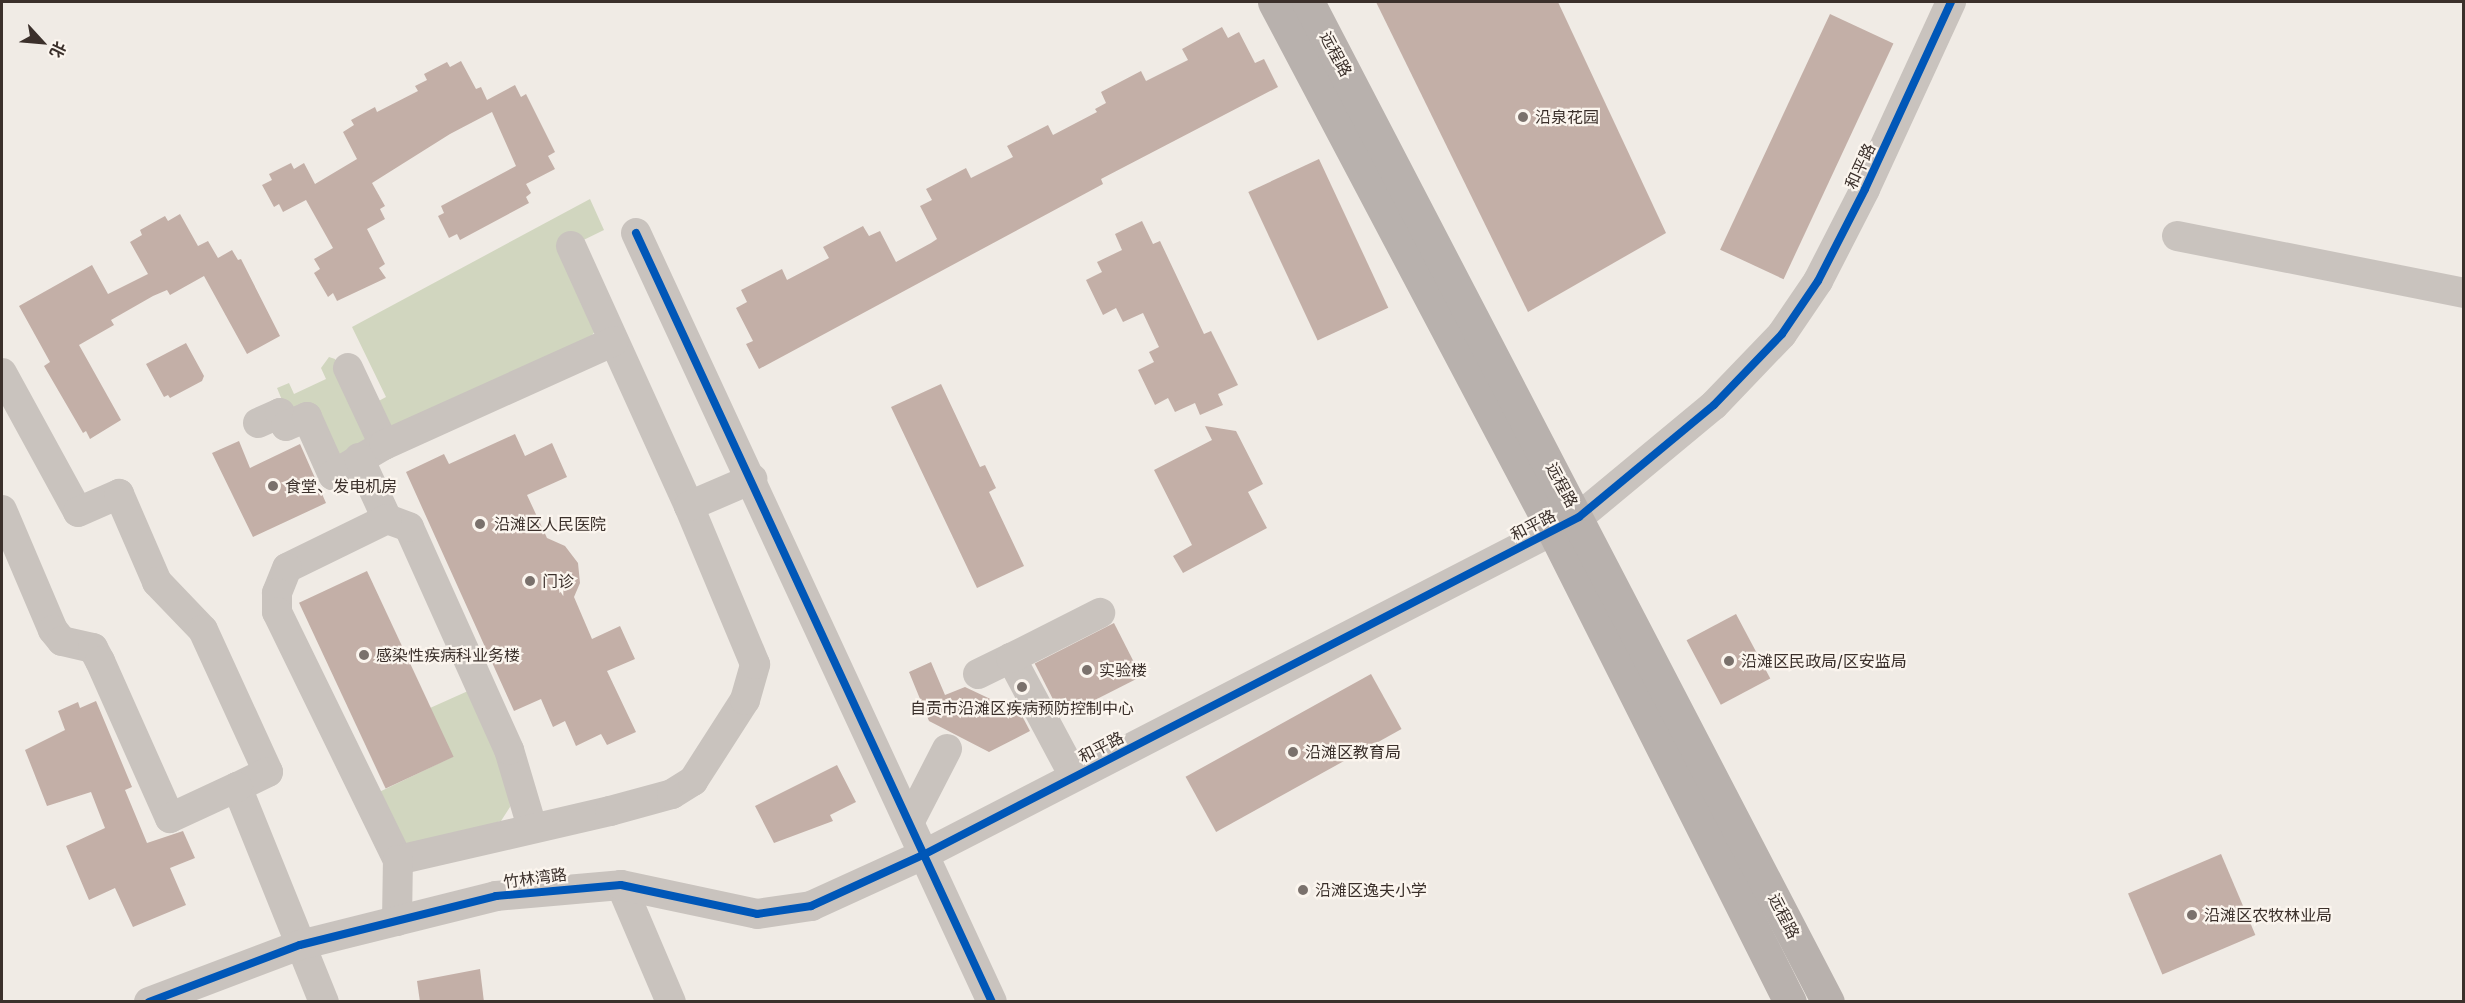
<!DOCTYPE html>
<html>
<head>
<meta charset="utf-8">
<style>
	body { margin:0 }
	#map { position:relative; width:2465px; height:1003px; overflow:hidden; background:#f0ebe5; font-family:Inter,"Noto Sans SC",sans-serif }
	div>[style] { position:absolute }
	.green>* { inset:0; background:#d1d6bf }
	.building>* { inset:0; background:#c3afa7; transform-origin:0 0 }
	.minor>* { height:30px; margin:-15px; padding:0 15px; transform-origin:15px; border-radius:15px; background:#c9c3be }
	.major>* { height:33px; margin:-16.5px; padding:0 16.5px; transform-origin:16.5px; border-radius:16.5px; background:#b8b1ad }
	.cycleway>* { height:8px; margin:-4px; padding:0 4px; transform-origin:4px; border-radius:4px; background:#0057b8 }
	.dots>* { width:16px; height:16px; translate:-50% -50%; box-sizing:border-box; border:3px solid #fbf5ee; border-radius:50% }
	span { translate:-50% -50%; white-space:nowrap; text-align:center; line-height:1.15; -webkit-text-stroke:4.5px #fbf5ee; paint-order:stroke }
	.street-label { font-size:16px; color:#3b302b }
	.poi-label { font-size:16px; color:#3b302b }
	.left { translate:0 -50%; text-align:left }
	.frame { position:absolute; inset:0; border:3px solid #3b302b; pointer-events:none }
	.north { position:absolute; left:12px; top:12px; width:60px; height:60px; -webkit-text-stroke:4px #fbf5ee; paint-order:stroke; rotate:116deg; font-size:16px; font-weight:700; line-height:24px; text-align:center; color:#3b302b }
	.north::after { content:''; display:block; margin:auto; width:21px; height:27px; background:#3b302b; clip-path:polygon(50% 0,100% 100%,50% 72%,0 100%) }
</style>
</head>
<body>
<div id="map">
	<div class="green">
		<i style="clip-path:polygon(590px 199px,604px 230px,563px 250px,596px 329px,590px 339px,390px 434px,373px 404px,386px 397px,352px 327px)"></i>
		<i style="clip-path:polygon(329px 357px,335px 359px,369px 433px,370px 440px,341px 457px,289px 417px,277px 388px,289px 383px,294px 394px,326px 379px,321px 368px)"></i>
		<i style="clip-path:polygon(468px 691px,508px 777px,510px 807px,501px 821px,410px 849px,373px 795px,452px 757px,430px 708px)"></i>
	</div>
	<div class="building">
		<i style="clip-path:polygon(1376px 2px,1558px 2px,1666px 233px,1528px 312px)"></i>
		<i style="left:1830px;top:14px;width:70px;height:260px;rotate:25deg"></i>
		<i style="clip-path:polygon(1222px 27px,1228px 38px,1239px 32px,1255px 63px,1264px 59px,1278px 87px,1101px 179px,1103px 184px,759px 369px,746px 344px,753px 341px,736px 308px,747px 302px,741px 290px,782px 269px,787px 280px,829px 258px,823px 247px,863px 226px,869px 236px,880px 231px,896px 262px,931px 243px,937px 239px,920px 206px,932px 200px,926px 189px,966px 168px,971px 178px,1013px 157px,1007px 146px,1048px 125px,1053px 135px,1097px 112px,1095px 109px,1106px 103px,1101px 92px,1141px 71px,1146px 81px,1188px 60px,1182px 49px)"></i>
		<i style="clip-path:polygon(461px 61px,476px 89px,481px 87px,487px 100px,515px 85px,521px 97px,526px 94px,555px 152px,548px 156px,555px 169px,526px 184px,531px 193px,526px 197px,529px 203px,460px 240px,457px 234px,449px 238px,438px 216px,444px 213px,441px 206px,516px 166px,492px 112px,450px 134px,372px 183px,385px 206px,380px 209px,385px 219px,367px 229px,385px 264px,379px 268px,386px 278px,337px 301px,333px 293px,328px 297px,314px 273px,320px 269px,314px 259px,333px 248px,306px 200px,283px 212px,279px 204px,274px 207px,262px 185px,272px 180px,269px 174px,291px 163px,294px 169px,304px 163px,315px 184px,357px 159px,343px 132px,354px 125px,351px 120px,375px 107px,377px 112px,418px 91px,415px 86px,427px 80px,424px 74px,447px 62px,450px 67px)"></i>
		<i style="left:1319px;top:159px;width:164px;height:78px;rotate:65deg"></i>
		<i style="clip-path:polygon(180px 214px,198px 246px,208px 241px,218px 258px,232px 250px,238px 260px,241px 259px,280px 336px,247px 354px,204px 276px,170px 295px,167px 290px,153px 296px,111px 320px,114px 325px,79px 345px,121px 420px,90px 439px,86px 431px,83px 433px,44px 366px,50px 362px,19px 306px,92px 265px,108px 294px,148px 274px,130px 242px,142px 235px,140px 230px,165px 216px,168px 221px)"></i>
		<i style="clip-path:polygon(1142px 221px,1153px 244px,1160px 241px,1204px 334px,1211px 331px,1238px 385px,1218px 394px,1223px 405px,1200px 415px,1195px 403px,1175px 412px,1168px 398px,1155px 405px,1138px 370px,1154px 362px,1149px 352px,1159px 347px,1143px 313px,1123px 322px,1116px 308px,1103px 315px,1086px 280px,1102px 272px,1097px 262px,1122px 250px,1115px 234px)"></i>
		<i style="clip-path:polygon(186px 343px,204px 376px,202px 381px,170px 398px,168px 395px,164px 397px,146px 364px)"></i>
		<i style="clip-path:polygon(941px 384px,980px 467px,985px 465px,996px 488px,989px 492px,1024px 566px,977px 588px,891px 407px)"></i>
		<i style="clip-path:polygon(1205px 426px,1236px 431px,1263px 484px,1248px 492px,1267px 528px,1183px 573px,1173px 556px,1192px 545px,1154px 470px,1212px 440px)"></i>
		<i style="clip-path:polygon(515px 434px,525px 456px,552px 443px,567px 477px,527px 495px,547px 538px,565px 546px,578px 563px,580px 583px,574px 597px,592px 639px,620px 626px,635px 659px,607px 671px,636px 732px,607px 745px,601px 734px,576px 746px,565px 721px,553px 727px,541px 699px,514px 711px,406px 472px,444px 454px,449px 464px)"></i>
		<i style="clip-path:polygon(239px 441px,250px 468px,300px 444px,326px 503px,253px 537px,212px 453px)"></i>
		<i style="left:367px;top:571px;width:205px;height:75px;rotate:65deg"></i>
		<i style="left:1736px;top:614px;width:73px;height:56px;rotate:62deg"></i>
		<i style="left:1114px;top:623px;width:60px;height:89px;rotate:63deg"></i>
		<i style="clip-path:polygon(931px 662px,945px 695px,965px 687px,1001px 704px,1008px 716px,1019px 710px,1030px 731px,989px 752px,929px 721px,909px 672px)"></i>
		<i style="left:1371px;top:674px;width:63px;height:212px;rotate:61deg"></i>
		<i style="clip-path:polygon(96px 701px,132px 787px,125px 790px,147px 843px,183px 831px,195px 858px,170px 868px,186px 905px,133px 927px,115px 888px,89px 900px,66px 846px,105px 828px,91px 792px,47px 806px,25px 750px,65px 730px,58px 711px,78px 702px,80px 708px)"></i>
		<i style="clip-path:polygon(837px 765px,856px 802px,830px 815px,833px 821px,774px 843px,755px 806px)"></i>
		<i style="left:2221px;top:854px;width:88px;height:101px;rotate:67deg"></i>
		<i style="clip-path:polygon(480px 969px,484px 1002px,420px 1002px,417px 981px)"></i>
	</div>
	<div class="minor">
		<i style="left:636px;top:233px;width:847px;rotate:65.16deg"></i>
		<i style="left:2177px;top:236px;width:293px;rotate:11.2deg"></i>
		<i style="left:571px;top:246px;width:286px;rotate:65.6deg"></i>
		<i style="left:348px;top:368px;width:85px;rotate:64.9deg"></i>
		<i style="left:2px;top:373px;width:158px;rotate:61.3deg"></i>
		<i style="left:78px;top:512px;width:45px;rotate:-23.7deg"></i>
		<i style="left:119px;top:494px;width:96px;rotate:66.6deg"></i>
		<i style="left:157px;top:582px;width:66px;rotate:46.2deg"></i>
		<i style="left:203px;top:630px;width:156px;rotate:65.4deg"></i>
		<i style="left:268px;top:772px;width:34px;rotate:154deg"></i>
		<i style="left:237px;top:787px;width:232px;rotate:68deg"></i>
		<i style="left:258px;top:423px;width:24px;rotate:-24deg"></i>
		<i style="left:280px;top:413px;width:14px;rotate:65deg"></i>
		<i style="left:286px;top:426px;width:23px;rotate:-23deg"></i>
		<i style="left:307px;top:417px;width:64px;rotate:65.9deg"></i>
		<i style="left:333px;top:475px;width:59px;rotate:-30.5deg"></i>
		<i style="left:384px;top:445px;width:252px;rotate:-24.3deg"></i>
		<i style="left:359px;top:458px;width:67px;rotate:65.3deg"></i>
		<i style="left:2px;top:510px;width:130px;rotate:67deg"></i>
		<i style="left:53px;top:630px;width:14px;rotate:51deg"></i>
		<i style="left:62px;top:641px;width:32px;rotate:13deg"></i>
		<i style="left:93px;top:648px;width:15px;rotate:62deg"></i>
		<i style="left:100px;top:661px;width:172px;rotate:66deg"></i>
		<i style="left:170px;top:818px;width:74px;rotate:-24.8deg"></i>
		<i style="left:978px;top:674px;width:37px;rotate:-26deg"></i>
		<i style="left:1074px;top:776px;width:134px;rotate:-118.1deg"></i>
		<i style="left:1011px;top:658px;width:100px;rotate:-26.8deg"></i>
		<i style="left:910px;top:821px;width:81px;rotate:-62.8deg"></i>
		<i style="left:532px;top:827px;width:80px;rotate:-106.6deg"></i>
		<i style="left:509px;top:750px;width:244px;rotate:-114.2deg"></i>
		<i style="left:409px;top:527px;width:23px;rotate:-160deg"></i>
		<i style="left:387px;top:519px;width:111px;rotate:153.9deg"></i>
		<i style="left:287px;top:568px;width:27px;rotate:112deg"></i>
		<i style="left:277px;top:593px;width:19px;rotate:90deg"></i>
		<i style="left:277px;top:612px;width:276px;rotate:64deg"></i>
		<i style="left:398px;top:860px;width:218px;rotate:-13deg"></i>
		<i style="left:610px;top:811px;width:64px;rotate:-15.3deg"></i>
		<i style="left:672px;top:794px;width:25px;rotate:-32deg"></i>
		<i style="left:693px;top:781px;width:96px;rotate:-57.3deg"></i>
		<i style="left:745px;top:700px;width:37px;rotate:-74deg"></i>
		<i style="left:755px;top:664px;width:171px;rotate:-112.7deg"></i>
		<i style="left:689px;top:506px;width:69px;rotate:-23.2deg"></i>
		<i style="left:621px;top:885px;width:127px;rotate:66.9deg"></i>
		<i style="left:397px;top:921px;width:61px;rotate:-89.1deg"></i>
		<i style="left:149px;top:1002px;width:161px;rotate:-20.7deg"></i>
		<i style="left:300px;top:945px;width:202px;rotate:-14deg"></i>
		<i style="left:496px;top:896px;width:125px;rotate:-5deg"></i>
		<i style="left:621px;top:885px;width:139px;rotate:12deg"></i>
		<i style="left:757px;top:914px;width:55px;rotate:-8.4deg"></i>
		<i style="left:811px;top:906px;width:125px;rotate:-24.5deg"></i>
		<i style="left:925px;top:854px;width:736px;rotate:-27.26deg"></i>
		<i style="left:1579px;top:517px;width:175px;rotate:-39.7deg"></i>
		<i style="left:1714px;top:405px;width:98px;rotate:-46.2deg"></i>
		<i style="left:1782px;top:334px;width:64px;rotate:-55.8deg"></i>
		<i style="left:1818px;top:281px;width:103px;rotate:-62.9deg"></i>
		<i style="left:1865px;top:189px;width:206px;rotate:-65.3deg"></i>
	</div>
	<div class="major">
		<i style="left:1274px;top:2px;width:597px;rotate:62.15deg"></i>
		<i style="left:1553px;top:530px;width:528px;rotate:63.34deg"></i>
		<i style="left:1308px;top:2px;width:1127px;rotate:62.53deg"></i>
	</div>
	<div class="cycleway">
		<i style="left:636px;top:233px;width:847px;rotate:65.16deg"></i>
		<i style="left:149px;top:1002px;width:161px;rotate:-20.7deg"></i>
		<i style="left:300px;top:945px;width:202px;rotate:-14deg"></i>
		<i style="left:496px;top:896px;width:125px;rotate:-5deg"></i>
		<i style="left:621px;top:885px;width:139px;rotate:12deg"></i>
		<i style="left:757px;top:914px;width:55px;rotate:-8.4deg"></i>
		<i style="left:811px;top:906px;width:125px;rotate:-24.5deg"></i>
		<i style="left:925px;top:854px;width:736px;rotate:-27.26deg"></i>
		<i style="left:1579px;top:517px;width:175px;rotate:-39.7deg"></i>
		<i style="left:1714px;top:405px;width:98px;rotate:-46.2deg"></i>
		<i style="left:1782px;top:334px;width:64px;rotate:-55.8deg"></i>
		<i style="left:1818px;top:281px;width:103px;rotate:-62.9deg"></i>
		<i style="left:1865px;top:189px;width:206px;rotate:-65.3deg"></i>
	</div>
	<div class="dots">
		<i style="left:1523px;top:117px;background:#7a716c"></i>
		<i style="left:273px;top:486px;background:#7a716c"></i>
		<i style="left:480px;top:524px;background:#7a716c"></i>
		<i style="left:530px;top:581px;background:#7a716c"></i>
		<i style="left:364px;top:655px;background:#7a716c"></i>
		<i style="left:1729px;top:661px;background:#7a716c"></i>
		<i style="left:1087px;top:670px;background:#7a716c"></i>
		<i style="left:1022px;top:687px;background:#7a716c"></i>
		<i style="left:1293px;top:752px;background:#7a716c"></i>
		<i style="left:1303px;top:890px;background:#7a716c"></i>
		<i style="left:2192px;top:915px;background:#7a716c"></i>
	</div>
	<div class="street-label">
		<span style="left:1336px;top:54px;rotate:62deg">远程路</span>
		<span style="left:1860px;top:166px;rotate:-65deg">和平路</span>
		<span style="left:1562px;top:485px;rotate:62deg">远程路</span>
		<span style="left:1533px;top:525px;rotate:-27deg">和平路</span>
		<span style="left:1101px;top:747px;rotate:-27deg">和平路</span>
		<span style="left:535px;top:878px;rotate:-7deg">竹林湾路</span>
		<span style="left:1784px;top:916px;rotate:63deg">远程路</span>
	</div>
	<div class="poi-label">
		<span class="left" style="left:1535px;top:117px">沿泉花园</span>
		<span class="left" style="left:285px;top:486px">食堂、发电机房</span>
		<span class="left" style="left:494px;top:524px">沿滩区人民医院</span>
		<span class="left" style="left:542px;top:581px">门诊</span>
		<span class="left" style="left:376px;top:655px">感染性疾病科业务楼</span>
		<span class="left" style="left:1741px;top:661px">沿滩区民政局/区安监局</span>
		<span class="left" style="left:1099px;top:670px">实验楼</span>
		<span style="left:1022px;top:708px">自贡市沿滩区疾病预防控制中心</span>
		<span class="left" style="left:1305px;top:752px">沿滩区教育局</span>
		<span class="left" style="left:1315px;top:890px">沿滩区逸夫小学</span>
		<span class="left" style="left:2204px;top:915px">沿滩区农牧林业局</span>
	</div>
	<div class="frame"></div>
	<div class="north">北</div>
</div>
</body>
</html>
